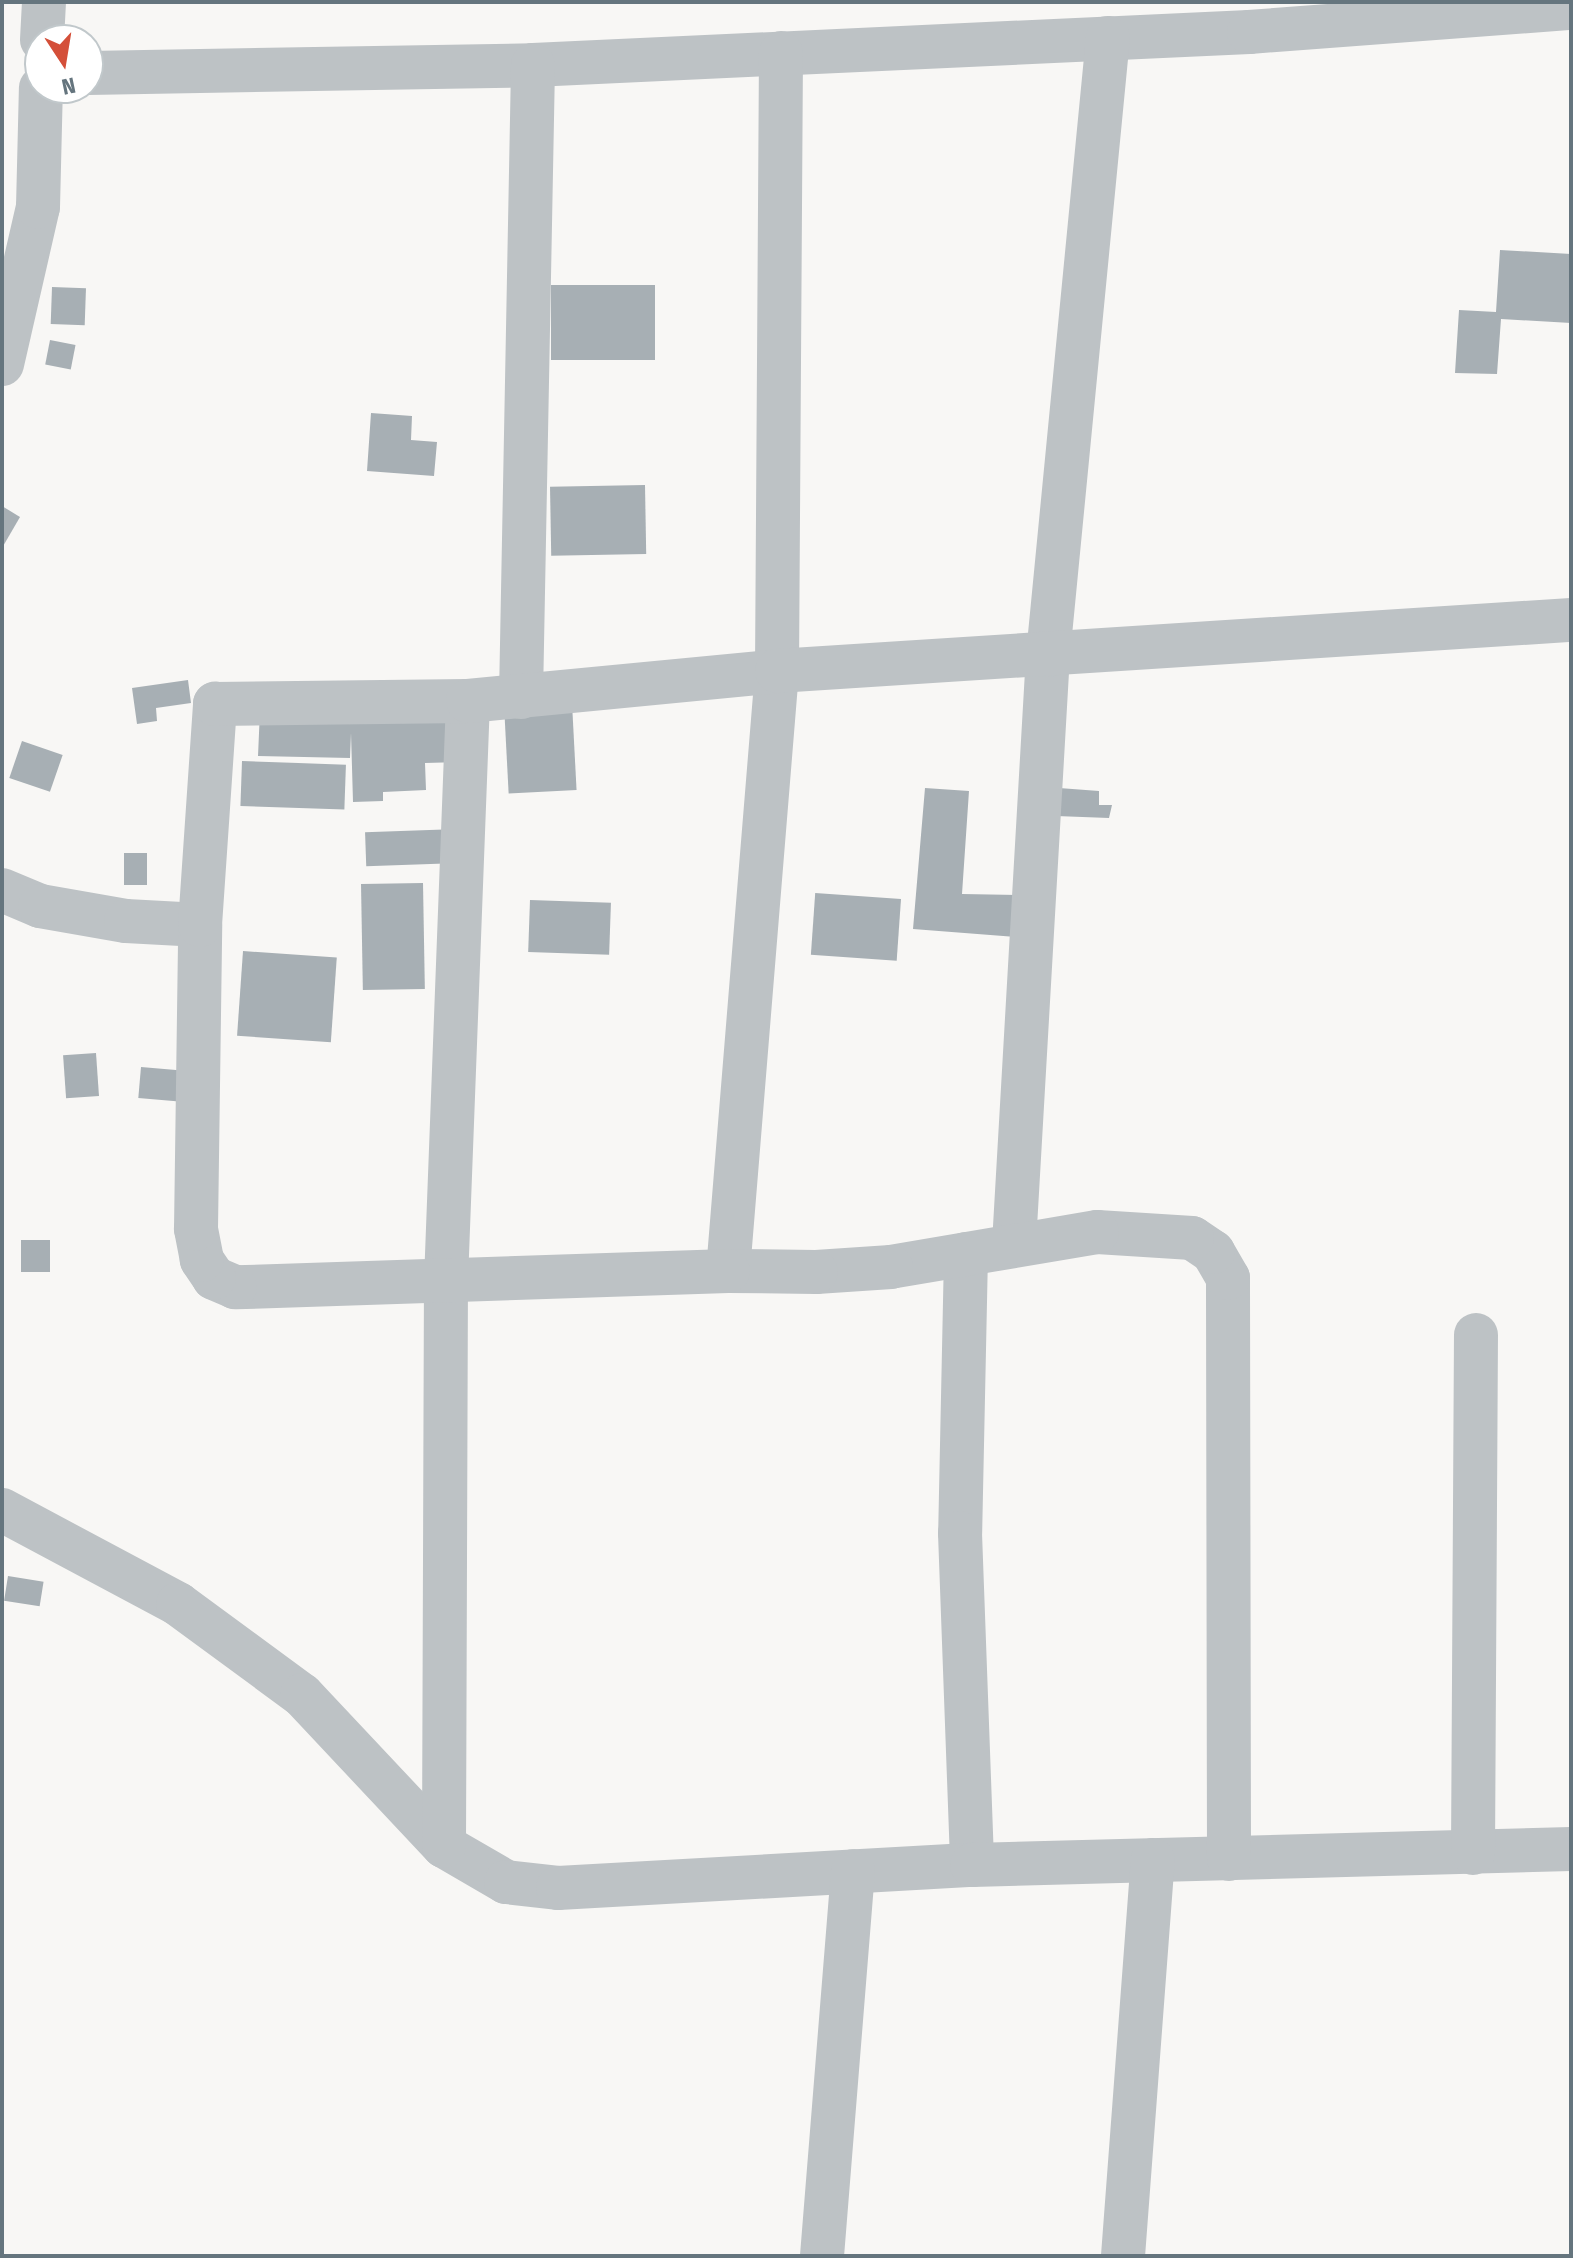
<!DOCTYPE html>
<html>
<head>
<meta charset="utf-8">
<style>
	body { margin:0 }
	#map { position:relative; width:1573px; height:2258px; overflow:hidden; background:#f8f7f5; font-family:"Fira Sans Condensed",sans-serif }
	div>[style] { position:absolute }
	.building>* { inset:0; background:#a7afb4; transform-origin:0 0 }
	.street>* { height:44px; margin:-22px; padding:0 22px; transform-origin:22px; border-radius:22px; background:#bdc2c5 }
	span { translate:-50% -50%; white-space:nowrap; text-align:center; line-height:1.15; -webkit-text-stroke:8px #fff; paint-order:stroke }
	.frame { position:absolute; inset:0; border:4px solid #65757e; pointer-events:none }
	.north { position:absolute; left:24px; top:24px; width:80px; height:80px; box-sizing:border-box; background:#fff; border:2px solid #c1c8cb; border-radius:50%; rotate:168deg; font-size:22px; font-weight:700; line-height:32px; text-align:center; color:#65757e }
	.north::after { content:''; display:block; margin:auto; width:28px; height:36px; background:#d44f39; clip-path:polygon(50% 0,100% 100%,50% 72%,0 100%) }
</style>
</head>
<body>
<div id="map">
	<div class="building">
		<i style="clip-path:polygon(1500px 250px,1571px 254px,1571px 323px,1501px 319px,1497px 374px,1455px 373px,1459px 310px,1496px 312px)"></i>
		<i style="left:551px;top:285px;width:104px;height:75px"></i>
		<i style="left:52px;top:287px;width:34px;height:37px;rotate:2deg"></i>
		<i style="left:50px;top:340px;width:26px;height:25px;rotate:11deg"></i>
		<i style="clip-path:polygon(371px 413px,412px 416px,411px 440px,437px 442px,434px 476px,367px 471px)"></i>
		<i style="left:645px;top:485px;width:69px;height:95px;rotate:89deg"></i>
		<i style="clip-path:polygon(2px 506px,20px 517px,2px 548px)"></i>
		<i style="clip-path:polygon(188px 680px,191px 703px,156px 708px,157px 721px,137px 724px,132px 688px)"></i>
		<i style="left:572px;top:703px;width:87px;height:68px;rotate:87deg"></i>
		<i style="clip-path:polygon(260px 710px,459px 710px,461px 762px,425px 763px,426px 790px,383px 792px,383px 801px,353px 802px,351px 733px,350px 758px,258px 756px)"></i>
		<i style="left:22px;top:741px;width:43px;height:39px;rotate:19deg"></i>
		<i style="left:242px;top:761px;width:104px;height:45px;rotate:2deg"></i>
		<i style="clip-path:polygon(925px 788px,969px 791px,962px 894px,1021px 895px,1016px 937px,913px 929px)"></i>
		<i style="clip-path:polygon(1059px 788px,1099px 791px,1099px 805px,1112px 805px,1109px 818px,1056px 816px)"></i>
		<i style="left:458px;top:829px;width:34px;height:93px;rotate:88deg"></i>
		<i style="left:124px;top:853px;width:23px;height:32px"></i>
		<i style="left:423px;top:883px;width:106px;height:62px;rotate:89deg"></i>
		<i style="left:901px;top:899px;width:62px;height:86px;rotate:94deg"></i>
		<i style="left:530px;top:900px;width:81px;height:52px;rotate:2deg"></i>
		<i style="left:243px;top:951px;width:94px;height:85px;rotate:4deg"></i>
		<i style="left:96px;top:1053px;width:43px;height:33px;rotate:86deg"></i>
		<i style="left:141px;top:1067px;width:38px;height:31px;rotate:5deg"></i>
		<i style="left:21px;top:1240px;width:29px;height:32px"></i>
		<i style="left:8px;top:1576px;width:36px;height:25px;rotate:9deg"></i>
	</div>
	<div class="street">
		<i style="left:42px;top:40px;width:38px;rotate:-87deg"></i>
		<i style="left:88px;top:73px;width:445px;rotate:-1deg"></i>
		<i style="left:533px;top:65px;width:717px;rotate:-2.64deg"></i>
		<i style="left:1249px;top:32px;width:323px;rotate:-4.3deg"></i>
		<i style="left:2px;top:364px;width:161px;rotate:-77.1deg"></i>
		<i style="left:38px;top:207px;width:119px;rotate:-88.6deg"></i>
		<i style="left:521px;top:697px;width:632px;rotate:-88.91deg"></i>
		<i style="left:2px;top:890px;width:41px;rotate:22.8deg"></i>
		<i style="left:40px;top:906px;width:87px;rotate:9.9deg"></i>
		<i style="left:126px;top:921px;width:74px;rotate:3.1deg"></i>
		<i style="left:1014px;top:1244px;width:590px;rotate:-86.7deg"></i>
		<i style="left:1048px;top:655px;width:620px;rotate:-84.45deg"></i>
		<i style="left:966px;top:1254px;width:279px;rotate:91.2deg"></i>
		<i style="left:960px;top:1533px;width:332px;rotate:87.9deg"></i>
		<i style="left:728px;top:1271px;width:602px;rotate:-85.33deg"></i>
		<i style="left:777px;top:671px;width:618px;rotate:-89.63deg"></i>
		<i style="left:2px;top:1510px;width:200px;rotate:28.1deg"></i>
		<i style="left:178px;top:1604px;width:154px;rotate:36.3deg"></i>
		<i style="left:302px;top:1695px;width:207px;rotate:46.8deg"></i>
		<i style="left:444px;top:1846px;width:72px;rotate:30.1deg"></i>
		<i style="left:506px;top:1882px;width:52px;rotate:6.6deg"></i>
		<i style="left:558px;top:1888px;width:415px;rotate:-3.2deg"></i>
		<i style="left:972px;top:1865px;width:599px;rotate:-1.53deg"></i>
		<i style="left:444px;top:1846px;width:565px;rotate:-89.8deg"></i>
		<i style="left:446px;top:1281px;width:580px;rotate:-87.83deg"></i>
		<i style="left:1473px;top:1853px;width:518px;rotate:-89.67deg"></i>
		<i style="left:1229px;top:1859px;width:581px;rotate:-90.1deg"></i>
		<i style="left:1228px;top:1278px;width:30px;rotate:-120deg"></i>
		<i style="left:1213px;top:1252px;width:25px;rotate:-146deg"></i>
		<i style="left:1192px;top:1238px;width:95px;rotate:-176.4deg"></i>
		<i style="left:1097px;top:1232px;width:209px;rotate:170.4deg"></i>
		<i style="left:891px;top:1267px;width:75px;rotate:176.2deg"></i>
		<i style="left:816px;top:1272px;width:88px;rotate:-179.3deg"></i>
		<i style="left:728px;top:1271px;width:493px;rotate:178.1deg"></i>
		<i style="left:235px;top:1287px;width:23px;rotate:-157deg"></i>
		<i style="left:214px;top:1278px;width:22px;rotate:-124deg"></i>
		<i style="left:202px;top:1260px;width:32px;rotate:-101deg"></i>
		<i style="left:196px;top:1229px;width:304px;rotate:-89.2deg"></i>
		<i style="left:200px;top:925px;width:222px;rotate:-86.1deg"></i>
		<i style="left:215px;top:704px;width:253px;rotate:-0.7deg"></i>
		<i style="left:468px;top:701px;width:310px;rotate:-5.5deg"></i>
		<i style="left:777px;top:671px;width:796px;rotate:-3.68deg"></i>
		<i style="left:822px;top:2256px;width:386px;rotate:-85.4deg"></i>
		<i style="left:1123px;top:2256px;width:397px;rotate:-85.7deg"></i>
	</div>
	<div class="frame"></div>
	<div class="north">N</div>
</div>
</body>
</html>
